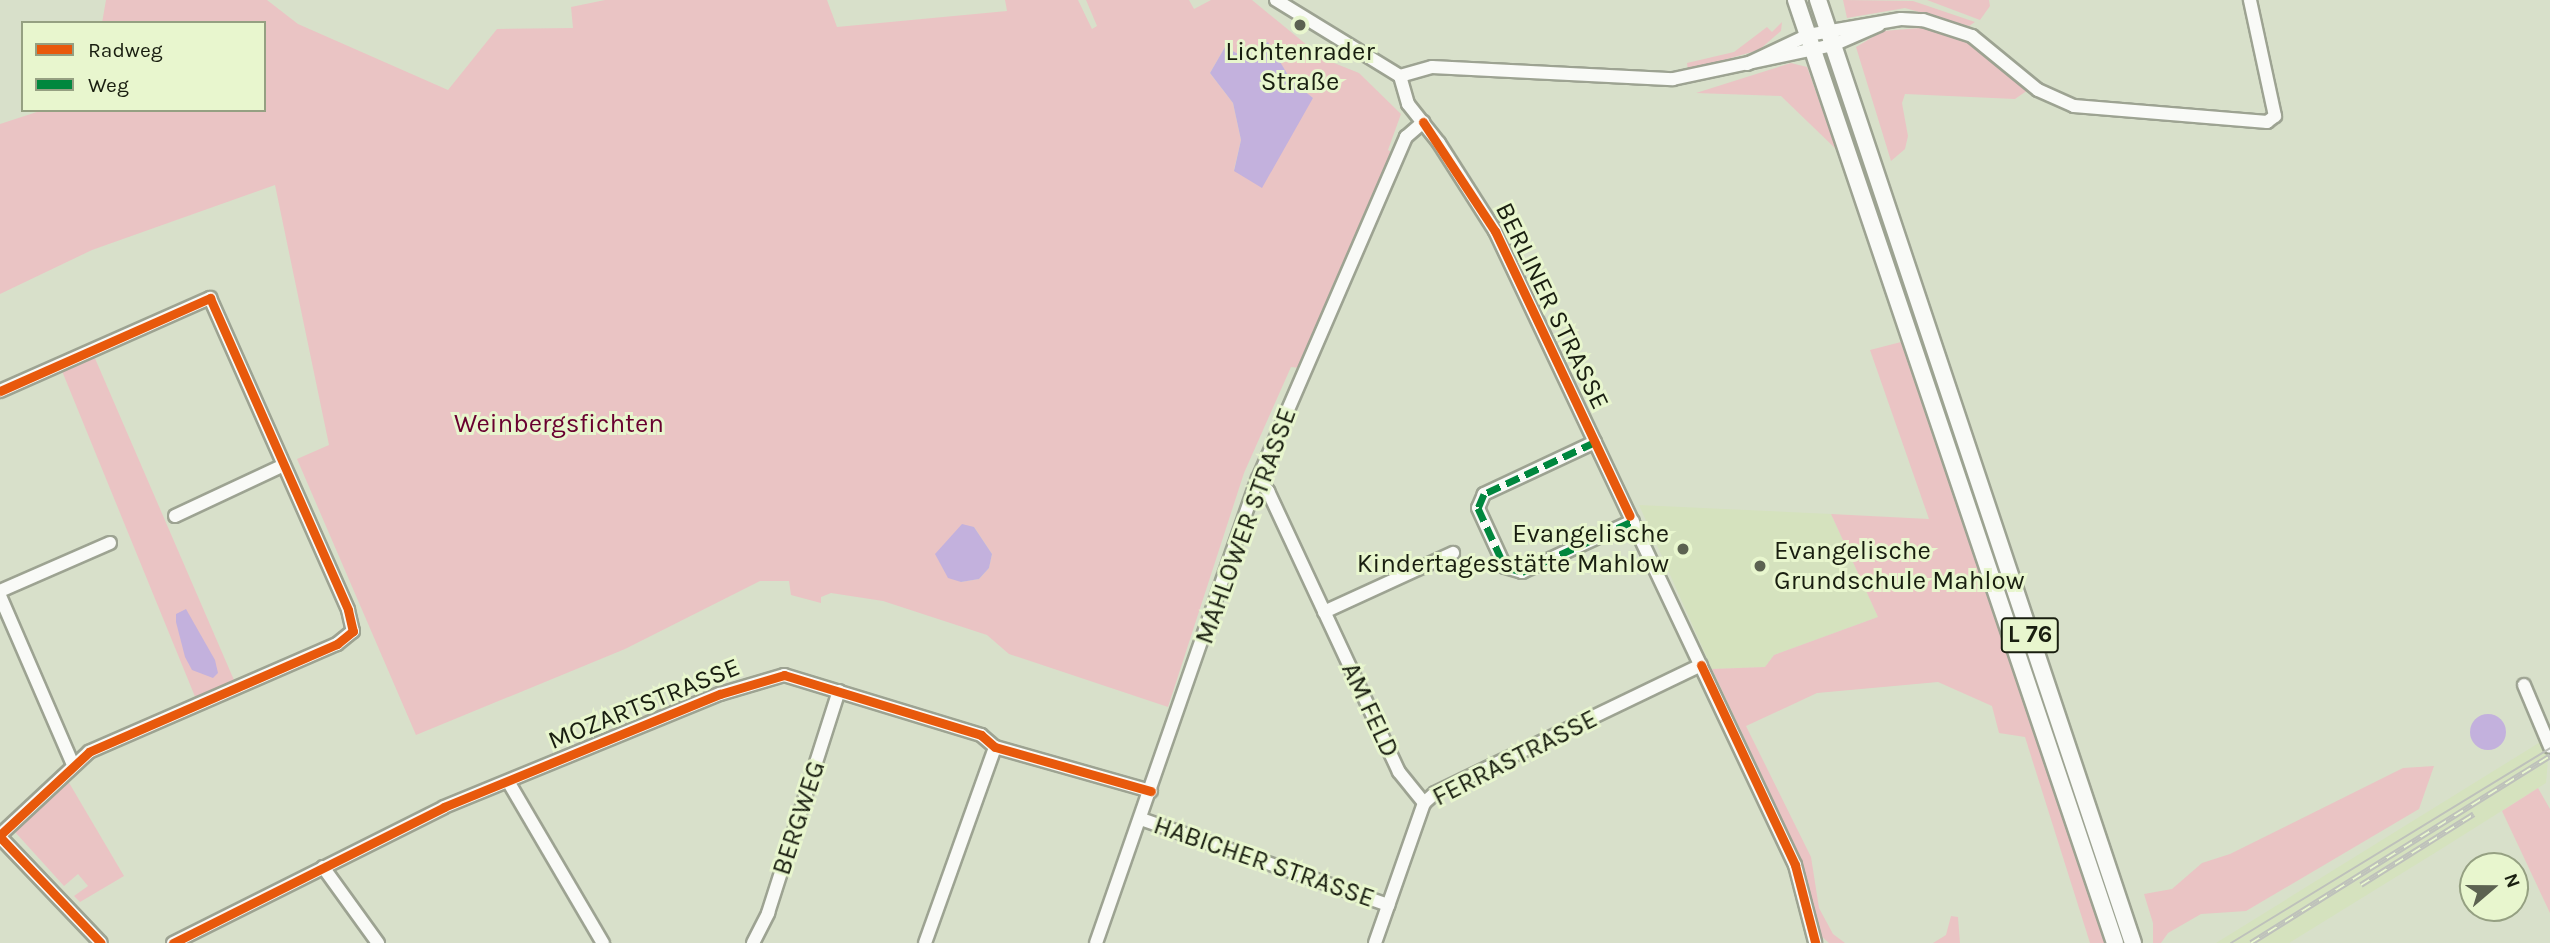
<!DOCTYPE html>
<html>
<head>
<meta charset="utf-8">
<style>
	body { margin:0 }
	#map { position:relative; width:2550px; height:943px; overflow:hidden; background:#d8e0ca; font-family:Karla,sans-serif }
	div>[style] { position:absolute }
	.built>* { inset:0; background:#d5e2be }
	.green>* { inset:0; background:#eac4c4 }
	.water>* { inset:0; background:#c3b1dd }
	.round { border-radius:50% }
	.roads { filter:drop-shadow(2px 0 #9da392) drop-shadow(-2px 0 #9da392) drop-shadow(0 2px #9da392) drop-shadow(0 -2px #9da392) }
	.minor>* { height:12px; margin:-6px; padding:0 6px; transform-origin:6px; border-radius:6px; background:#f9faf7 }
	.major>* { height:16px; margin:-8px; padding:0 8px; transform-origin:8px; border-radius:8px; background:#f9faf7 }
	.tram>* { height:2px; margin:-1px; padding:0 1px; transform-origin:1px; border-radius:1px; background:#bec1bb }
	.rail>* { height:6px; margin-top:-3px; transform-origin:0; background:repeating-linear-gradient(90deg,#e8f6ce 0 10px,#bec1bb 0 20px); box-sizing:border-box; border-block:2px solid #bec1bb }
	.quiet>* { height:7px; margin-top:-3.5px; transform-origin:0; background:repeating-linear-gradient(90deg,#00873e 0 14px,transparent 0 21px) }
	.cycleway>* { height:9px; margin:-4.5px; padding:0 4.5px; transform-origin:4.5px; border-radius:4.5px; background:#e8590c }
	.dots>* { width:19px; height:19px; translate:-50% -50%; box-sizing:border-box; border:4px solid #e8f6ce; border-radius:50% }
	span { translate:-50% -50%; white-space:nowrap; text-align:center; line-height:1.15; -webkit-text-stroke:6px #e8f6ce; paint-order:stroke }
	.shield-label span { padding:2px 5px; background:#e8f6ce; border:2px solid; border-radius:5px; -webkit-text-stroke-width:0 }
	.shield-label { font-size:24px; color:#191e10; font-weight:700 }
	.poi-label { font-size:26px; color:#191e10 }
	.right { translate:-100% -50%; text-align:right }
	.left { translate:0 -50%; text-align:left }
	.street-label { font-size:26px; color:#191e10 }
	.park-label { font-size:26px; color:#690030 }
	.legend { position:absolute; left:21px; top:21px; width:245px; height:91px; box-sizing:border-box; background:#e8f6ce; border:2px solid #95a082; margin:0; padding:9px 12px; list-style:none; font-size:21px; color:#191e10 }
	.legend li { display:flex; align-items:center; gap:14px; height:35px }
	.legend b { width:35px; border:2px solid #95a082 }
	.north { position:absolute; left:2459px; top:852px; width:70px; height:70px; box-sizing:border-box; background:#e8f6ce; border:2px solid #95a082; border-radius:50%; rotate:70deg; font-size:19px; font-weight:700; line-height:28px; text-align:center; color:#191e10 }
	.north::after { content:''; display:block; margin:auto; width:24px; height:32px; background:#5c6251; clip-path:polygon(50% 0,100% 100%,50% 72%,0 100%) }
</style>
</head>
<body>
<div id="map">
	<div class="built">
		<i style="clip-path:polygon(1639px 505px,1831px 514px,1878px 617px,1774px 655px,1765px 667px,1712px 669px)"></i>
		<i style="clip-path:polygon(2550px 736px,2546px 783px,2438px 851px,2289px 943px,2216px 943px)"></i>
	</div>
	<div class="green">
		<i style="clip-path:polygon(evenodd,106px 0,267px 0,298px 24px,448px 90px,497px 29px,573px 28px,571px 7px,605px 0,827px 0,837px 27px,1007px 11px,1005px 0,1078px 0,1092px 29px,1097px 26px,1086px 0,1189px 0,1194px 9px,1211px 0,1252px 0,1324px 59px,1359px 73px,1401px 114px,1388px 150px,1396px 155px,1301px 368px,1291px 367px,1244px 473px,1168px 707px,1009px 654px,987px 635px,883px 601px,831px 593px,821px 597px,821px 603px,791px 595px,789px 581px,760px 581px,625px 649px,416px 735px,297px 459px,329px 445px,275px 185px,92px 250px,0 294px,0 124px,43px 110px,264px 110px,264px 23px,102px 23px,106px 0,1267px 42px,1291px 80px,1313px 98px,1234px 170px,1241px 140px,1233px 103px,1210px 73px,1225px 47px,1242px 56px,1267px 42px,106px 0,974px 527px,992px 554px,989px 568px,979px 579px,961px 582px,974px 527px)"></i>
		<i style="clip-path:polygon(1843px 0,1913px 1px,1975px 22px,1969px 26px,1905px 8px,1847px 18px)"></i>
		<i style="clip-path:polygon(1927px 0,1989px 0,1990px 6px,1980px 20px)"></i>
		<i style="clip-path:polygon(1782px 22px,1781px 31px,1759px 50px,1688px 70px,1687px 63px,1734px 52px,1767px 27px,1772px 32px)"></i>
		<i style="clip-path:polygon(1920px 28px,1960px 38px,1983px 50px,2028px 90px,2015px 99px,1905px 94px,1902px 103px,1908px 136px,1905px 149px,1891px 161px,1856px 47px,1883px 31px)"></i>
		<i style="clip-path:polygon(1791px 63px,1807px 67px,1837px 150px,1781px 96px,1696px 93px)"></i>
		<i style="clip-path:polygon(1901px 342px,1926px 408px,2108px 943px,2090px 943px,2025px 737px,1999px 733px,1992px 706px,1938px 682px,1817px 693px,1746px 726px,1811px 857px,1819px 908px,1833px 934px,1845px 943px,1829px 943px,1820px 935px,1802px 868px,1773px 799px,1712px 669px,1765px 667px,1774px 655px,1878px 617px,1831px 514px,1929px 519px,1870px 350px)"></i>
		<i style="clip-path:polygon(94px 356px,237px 687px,198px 704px,62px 371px)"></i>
		<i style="clip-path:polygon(2434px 766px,2419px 809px,2246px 911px,2201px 914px,2168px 933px,2161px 943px,2153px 943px,2153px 923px,2144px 894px,2172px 889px,2202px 863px,2230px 854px,2403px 768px)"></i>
		<i style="clip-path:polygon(68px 781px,124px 876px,80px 902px,74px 896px,88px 886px,78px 874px,64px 886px,15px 832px)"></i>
		<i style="clip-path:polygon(2538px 788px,2550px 809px,2550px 913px,2502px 811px)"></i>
		<i style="clip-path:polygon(1951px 916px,1958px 917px,1960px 943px,1933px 943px,1946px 935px)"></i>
	</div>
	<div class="water">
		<i style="clip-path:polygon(1268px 42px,1291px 80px,1313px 98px,1262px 188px,1234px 171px,1241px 140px,1233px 103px,1210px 73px,1225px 47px,1242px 56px)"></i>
		<i style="clip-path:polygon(962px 524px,974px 527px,992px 554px,989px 568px,979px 579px,961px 582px,948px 578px,935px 554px)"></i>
		<i style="clip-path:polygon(186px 609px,215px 660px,218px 673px,213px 678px,192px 670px,185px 657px,176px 622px,176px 614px)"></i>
		<i class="round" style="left:2470px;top:714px;width:36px;height:36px"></i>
	</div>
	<div class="roads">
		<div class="minor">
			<i style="left:1276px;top:0;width:145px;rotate:31.5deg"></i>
			<i style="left:1747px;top:64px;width:68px;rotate:-25.4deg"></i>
			<i style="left:1808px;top:35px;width:94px;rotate:-9.8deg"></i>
			<i style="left:1901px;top:19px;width:22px;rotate:3deg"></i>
			<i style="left:1923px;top:20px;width:52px;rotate:18.1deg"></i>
			<i style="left:1972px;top:36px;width:85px;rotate:39.3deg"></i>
			<i style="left:2038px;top:90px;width:39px;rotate:24deg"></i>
			<i style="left:2074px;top:106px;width:194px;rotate:4.7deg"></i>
			<i style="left:2267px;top:122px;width:10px;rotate:-37deg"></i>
			<i style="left:2275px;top:116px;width:119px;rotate:-102.2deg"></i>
			<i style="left:1400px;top:76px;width:29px;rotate:74deg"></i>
			<i style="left:1408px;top:104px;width:50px;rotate:51.5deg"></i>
			<i style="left:1439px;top:143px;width:104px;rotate:57.5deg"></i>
			<i style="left:1495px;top:231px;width:701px;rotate:64.68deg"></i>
			<i style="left:1795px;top:865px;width:80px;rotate:75.4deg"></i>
			<i style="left:1400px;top:76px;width:33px;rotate:-16deg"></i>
			<i style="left:1432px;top:67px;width:241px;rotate:2.9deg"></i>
			<i style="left:1673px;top:79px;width:164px;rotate:-12deg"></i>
			<i style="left:1833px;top:45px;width:50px;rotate:-23.5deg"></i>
			<i style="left:0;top:391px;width:230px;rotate:-23.9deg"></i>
			<i style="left:210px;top:298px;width:341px;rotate:66.1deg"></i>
			<i style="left:348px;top:610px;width:22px;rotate:77deg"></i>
			<i style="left:353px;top:631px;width:21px;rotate:141deg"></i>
			<i style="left:337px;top:644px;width:270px;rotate:156.5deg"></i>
			<i style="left:89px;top:752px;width:122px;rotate:137deg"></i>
			<i style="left:1595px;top:442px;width:123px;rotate:154.9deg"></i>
			<i style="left:1484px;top:494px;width:15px;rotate:113deg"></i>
			<i style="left:1478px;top:508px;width:65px;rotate:65.4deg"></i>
			<i style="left:1505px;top:567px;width:18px;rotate:16deg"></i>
			<i style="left:1522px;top:572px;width:122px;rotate:-24.7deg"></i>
			<i style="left:1258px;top:479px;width:16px;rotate:50deg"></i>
			<i style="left:1268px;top:491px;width:310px;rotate:65deg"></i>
			<i style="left:1399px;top:772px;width:40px;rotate:51deg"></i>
			<i style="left:175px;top:516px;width:120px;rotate:-25.1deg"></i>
			<i style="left:0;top:591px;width:120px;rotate:-23.6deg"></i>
			<i style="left:0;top:596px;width:184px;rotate:66.6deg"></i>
			<i style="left:1324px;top:612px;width:142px;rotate:-24.6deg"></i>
			<i style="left:2524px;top:685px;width:67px;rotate:67.2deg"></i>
			<i style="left:509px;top:783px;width:186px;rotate:59.6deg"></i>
			<i style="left:1141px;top:819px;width:262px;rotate:19.2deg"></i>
			<i style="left:0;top:837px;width:146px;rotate:46.4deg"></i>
			<i style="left:323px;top:867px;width:94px;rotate:54.1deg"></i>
			<i style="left:173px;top:943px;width:303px;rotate:-26.6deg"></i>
			<i style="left:444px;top:807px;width:298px;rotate:-22.3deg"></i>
			<i style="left:720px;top:694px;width:67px;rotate:-16.5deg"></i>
			<i style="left:784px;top:675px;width:206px;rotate:16.9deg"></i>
			<i style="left:981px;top:735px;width:18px;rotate:41deg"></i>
			<i style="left:995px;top:747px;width:162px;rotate:15.8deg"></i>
			<i style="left:753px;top:943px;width:34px;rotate:-63deg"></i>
			<i style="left:768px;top:913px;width:233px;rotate:-72.3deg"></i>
			<i style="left:925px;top:943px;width:208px;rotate:-70.3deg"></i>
			<i style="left:1096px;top:943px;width:491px;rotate:-70.8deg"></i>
			<i style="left:1258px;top:479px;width:373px;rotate:-66.6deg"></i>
			<i style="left:1406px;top:137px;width:23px;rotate:-41deg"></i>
			<i style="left:1375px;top:943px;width:148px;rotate:-70.7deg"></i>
			<i style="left:1424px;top:803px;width:15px;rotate:-42deg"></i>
			<i style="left:1435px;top:793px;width:295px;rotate:-25.7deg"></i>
		</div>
		<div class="major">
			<i style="left:1796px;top:0;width:995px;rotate:71.31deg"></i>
			<i style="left:1818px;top:0;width:994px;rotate:71.53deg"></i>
		</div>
	</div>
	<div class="tram">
		<i style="left:2231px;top:943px;width:374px;rotate:-31.4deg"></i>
	</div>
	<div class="rail">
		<i style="left:2361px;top:885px;width:133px;rotate:-32.1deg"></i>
		<i style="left:2251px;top:943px;width:353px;rotate:-32deg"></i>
	</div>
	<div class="quiet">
		<i style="left:1595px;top:442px;width:123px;rotate:154.9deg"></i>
		<i style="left:1484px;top:494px;width:15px;rotate:113deg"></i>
		<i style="left:1478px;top:508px;width:65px;rotate:65.4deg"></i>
		<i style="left:1505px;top:567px;width:18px;rotate:16deg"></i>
		<i style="left:1522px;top:572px;width:122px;rotate:-24.7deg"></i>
	</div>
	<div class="cycleway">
		<i style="left:1423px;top:122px;width:131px;rotate:56.6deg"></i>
		<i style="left:1495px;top:231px;width:315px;rotate:64.7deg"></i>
		<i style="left:0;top:391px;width:230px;rotate:-23.9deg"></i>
		<i style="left:210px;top:298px;width:341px;rotate:66.1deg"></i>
		<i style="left:348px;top:610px;width:22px;rotate:77deg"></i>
		<i style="left:353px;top:631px;width:21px;rotate:141deg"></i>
		<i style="left:337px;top:644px;width:270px;rotate:156.5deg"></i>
		<i style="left:89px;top:752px;width:122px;rotate:137deg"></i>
		<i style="left:1701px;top:665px;width:221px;rotate:64.8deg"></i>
		<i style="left:1795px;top:865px;width:80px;rotate:75.4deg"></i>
		<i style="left:0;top:837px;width:146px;rotate:46.4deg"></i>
		<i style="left:173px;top:943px;width:303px;rotate:-26.6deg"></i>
		<i style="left:444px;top:807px;width:298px;rotate:-22.3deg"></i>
		<i style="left:720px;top:694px;width:67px;rotate:-16.5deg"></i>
		<i style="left:784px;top:675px;width:206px;rotate:16.9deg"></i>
		<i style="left:981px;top:735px;width:18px;rotate:41deg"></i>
		<i style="left:995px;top:747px;width:162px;rotate:15.8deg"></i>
	</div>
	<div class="dots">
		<i style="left:1300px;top:25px;background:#5c6251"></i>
		<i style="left:1683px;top:549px;background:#5c6251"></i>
		<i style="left:1760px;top:566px;background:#5c6251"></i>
	</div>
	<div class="shield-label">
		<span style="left:2030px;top:635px">L 76</span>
	</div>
	<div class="poi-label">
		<span style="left:1300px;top:67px">Lichtenrader<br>Straße</span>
		<span class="right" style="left:1669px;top:549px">Evangelische<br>Kindertagesstätte Mahlow</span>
		<span class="left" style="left:1774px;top:566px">Evangelische<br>Grundschule Mahlow</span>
	</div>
	<div class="street-label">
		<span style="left:1552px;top:306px;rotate:64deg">BERLINER STRASSE</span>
		<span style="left:1246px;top:526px;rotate:-70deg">MAHLOWER STRASSE</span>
		<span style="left:644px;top:704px;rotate:-22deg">MOZARTSTRASSE</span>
		<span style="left:1370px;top:710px;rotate:65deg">AM FELD</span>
		<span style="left:1515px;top:758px;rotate:-27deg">FERRASTRASSE</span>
		<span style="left:799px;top:818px;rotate:-72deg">BERGWEG</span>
		<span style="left:1264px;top:862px;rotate:19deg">HABICHER STRASSE</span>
	</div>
	<div class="park-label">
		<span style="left:559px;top:424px">Weinbergsfichten</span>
	</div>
	<ul class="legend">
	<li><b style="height:9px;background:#e8590c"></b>Radweg</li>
	<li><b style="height:9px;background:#00873e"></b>Weg</li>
	</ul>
	<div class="north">N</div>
</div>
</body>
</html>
